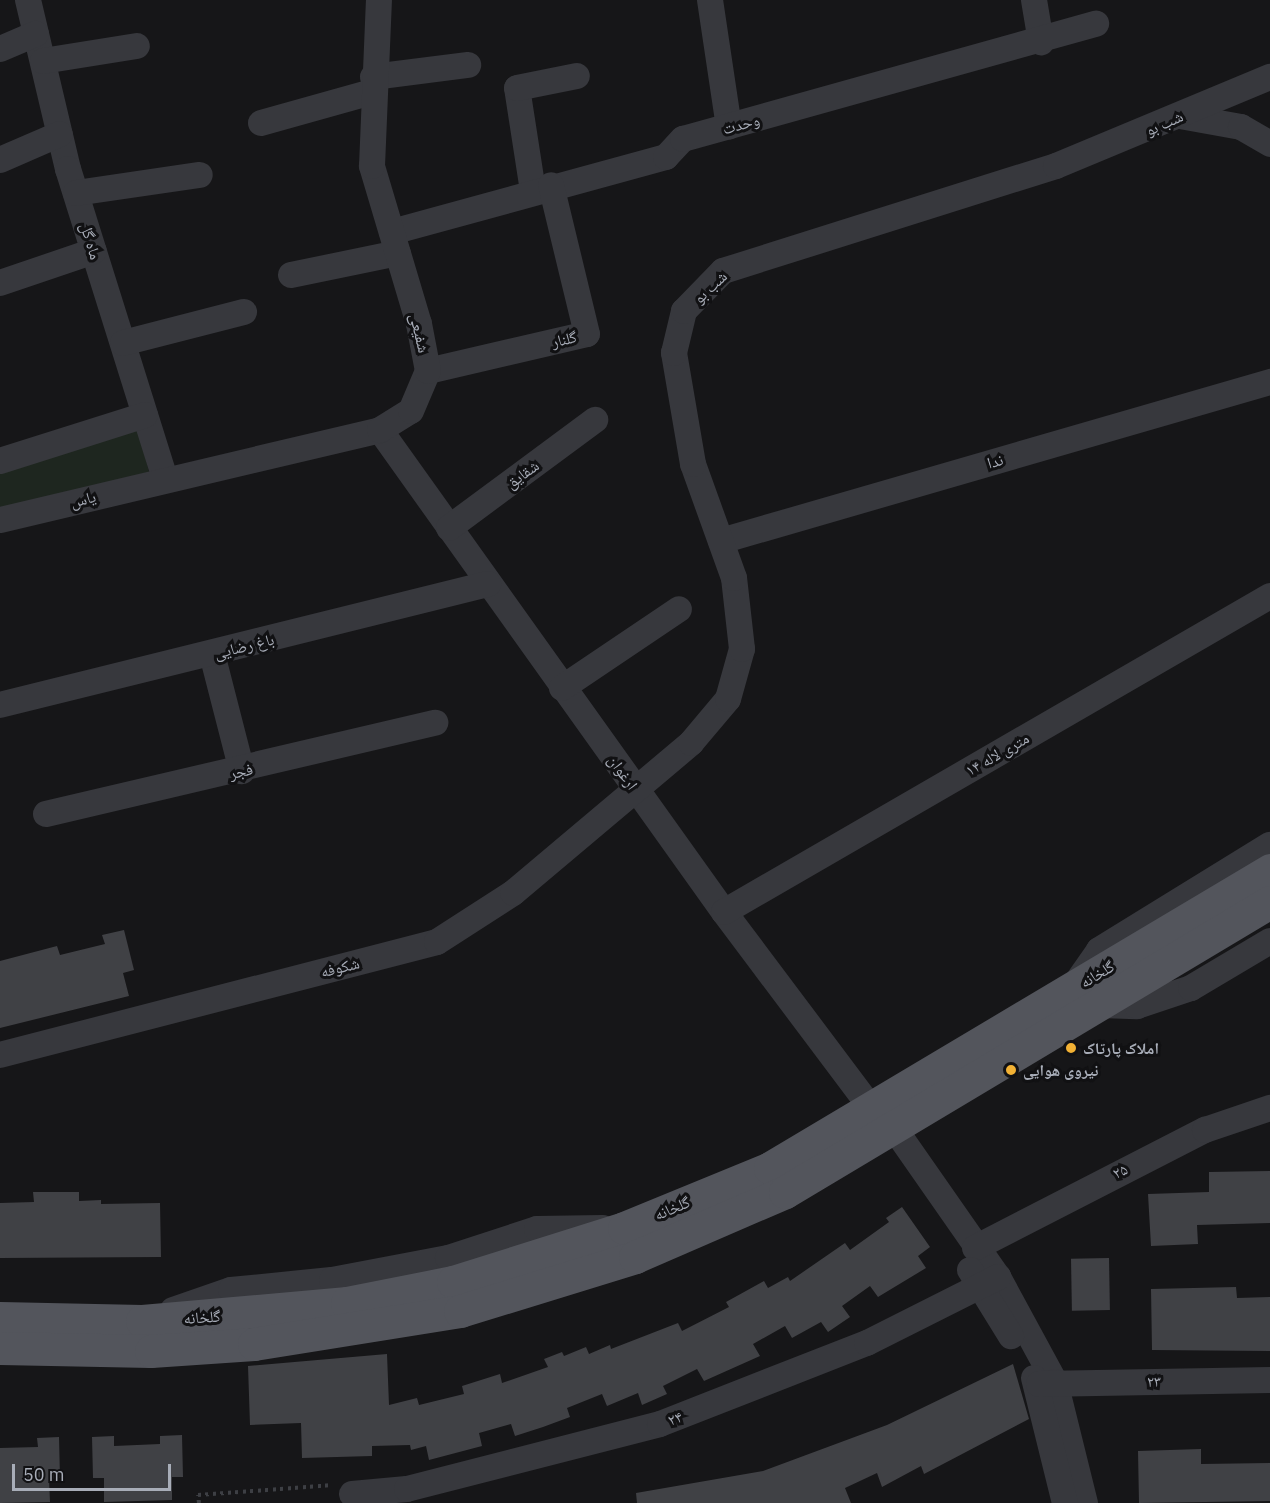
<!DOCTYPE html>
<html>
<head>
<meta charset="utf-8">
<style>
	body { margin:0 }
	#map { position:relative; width:1270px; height:1503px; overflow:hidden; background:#161618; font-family:"IBM Plex Sans","Noto Naskh Arabic",sans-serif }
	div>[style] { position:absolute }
	.green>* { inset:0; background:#1e261f }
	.building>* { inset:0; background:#404145; transform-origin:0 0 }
	.path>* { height:4px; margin-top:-2px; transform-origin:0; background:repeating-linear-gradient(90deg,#3d3f44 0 3px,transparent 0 7.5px) }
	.minor>* { height:26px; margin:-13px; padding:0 13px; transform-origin:13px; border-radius:13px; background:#37383d }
	.major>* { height:33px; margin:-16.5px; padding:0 16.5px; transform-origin:16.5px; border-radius:16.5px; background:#53555c }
	.dots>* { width:16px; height:16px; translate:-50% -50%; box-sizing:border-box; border:3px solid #111113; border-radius:50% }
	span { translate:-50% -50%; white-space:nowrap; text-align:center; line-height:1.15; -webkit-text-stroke:6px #111113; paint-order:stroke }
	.street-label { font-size:16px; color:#a8adb8 }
	.poi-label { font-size:16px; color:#a8adb8; font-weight:700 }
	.left { translate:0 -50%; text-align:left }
	.scale { position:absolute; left:12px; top:1464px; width:159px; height:27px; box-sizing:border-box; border:3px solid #a8adb8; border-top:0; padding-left:8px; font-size:18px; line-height:21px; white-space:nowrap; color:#a8adb8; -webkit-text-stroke:4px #111113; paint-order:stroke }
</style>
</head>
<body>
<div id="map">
	<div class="green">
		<i style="clip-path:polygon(138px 427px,149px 472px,0 510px,0 471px)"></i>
	</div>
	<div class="building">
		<i style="clip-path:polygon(124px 930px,134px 970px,123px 973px,129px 996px,0 1028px,0 961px,57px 946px,60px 955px,105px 944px,102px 935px)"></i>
		<i style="clip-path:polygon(1270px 1171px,1270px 1223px,1197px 1225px,1198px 1244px,1151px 1246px,1148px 1194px,1209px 1192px,1209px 1172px)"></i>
		<i style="clip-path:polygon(33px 1192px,79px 1192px,79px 1201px,101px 1200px,101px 1204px,160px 1203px,161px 1257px,0 1258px,0 1203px,34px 1202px)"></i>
		<i style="clip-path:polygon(902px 1207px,930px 1247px,918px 1256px,926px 1268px,878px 1297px,870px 1286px,842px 1306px,850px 1317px,828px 1332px,821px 1322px,792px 1338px,785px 1326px,753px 1344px,760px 1356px,704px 1381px,697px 1369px,663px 1386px,667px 1394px,642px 1405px,638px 1393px,607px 1406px,602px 1394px,567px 1408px,570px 1417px,543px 1427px,515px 1436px,511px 1424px,479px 1433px,482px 1446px,429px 1460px,426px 1446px,411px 1450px,410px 1445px,372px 1446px,372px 1456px,302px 1458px,301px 1423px,250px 1425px,248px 1366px,387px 1354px,389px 1405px,417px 1398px,419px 1405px,464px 1394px,462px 1386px,500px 1374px,502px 1383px,548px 1367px,544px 1359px,562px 1352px,564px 1356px,586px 1347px,589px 1354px,610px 1345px,611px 1349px,678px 1323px,682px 1331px,729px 1307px,726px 1302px,764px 1281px,768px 1288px,788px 1277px,790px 1281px,845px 1243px,850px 1250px,889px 1222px,886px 1218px)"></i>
		<i style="left:1109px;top:1258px;width:52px;height:38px;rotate:89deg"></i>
		<i style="clip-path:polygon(1236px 1287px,1237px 1298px,1270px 1297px,1270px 1351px,1152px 1350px,1151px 1289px)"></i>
		<i style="clip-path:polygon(1013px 1364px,1029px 1419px,924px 1474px,921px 1466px,882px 1487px,877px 1473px,845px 1488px,851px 1503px,637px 1503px,636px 1493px,763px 1471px,887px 1425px)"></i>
		<i style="clip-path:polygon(182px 1435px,183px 1477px,172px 1477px,172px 1500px,104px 1502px,104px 1478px,93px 1478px,92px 1437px,114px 1436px,114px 1446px,160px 1444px,160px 1436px)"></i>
		<i style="clip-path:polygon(59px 1437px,60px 1478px,49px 1479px,50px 1502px,0 1503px,0 1448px,38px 1447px,37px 1438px)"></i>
		<i style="clip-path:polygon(1201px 1449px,1201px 1464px,1270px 1463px,1270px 1501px,1139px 1503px,1138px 1451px)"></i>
	</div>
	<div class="path">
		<i style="left:199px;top:1503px;width:8px;rotate:-97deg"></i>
		<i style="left:198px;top:1495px;width:135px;rotate:-4.2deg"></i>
	</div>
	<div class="minor">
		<i style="left:28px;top:0;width:174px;rotate:76.7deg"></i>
		<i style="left:68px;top:169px;width:325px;rotate:72.6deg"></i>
		<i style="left:710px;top:0;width:128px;rotate:81.5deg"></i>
		<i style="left:1034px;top:0;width:43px;rotate:80.5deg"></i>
		<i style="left:0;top:49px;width:39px;rotate:-23deg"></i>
		<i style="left:43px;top:61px;width:95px;rotate:-9.1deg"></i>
		<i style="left:373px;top:77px;width:96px;rotate:-7.2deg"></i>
		<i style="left:1180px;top:116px;width:62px;rotate:10.2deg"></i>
		<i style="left:1241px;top:127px;width:34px;rotate:30deg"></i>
		<i style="left:261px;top:123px;width:115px;rotate:-15.6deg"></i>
		<i style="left:0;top:160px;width:65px;rotate:-23.4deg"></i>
		<i style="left:533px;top:191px;width:104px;rotate:-98.8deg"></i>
		<i style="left:517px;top:88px;width:61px;rotate:-11.3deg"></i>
		<i style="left:76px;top:193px;width:125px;rotate:-8.3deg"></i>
		<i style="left:392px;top:232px;width:284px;rotate:-15.3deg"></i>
		<i style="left:666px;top:157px;width:25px;rotate:-47deg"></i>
		<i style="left:683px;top:139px;width:429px;rotate:-15.6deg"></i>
		<i style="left:291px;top:275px;width:109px;rotate:-11.6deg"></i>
		<i style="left:0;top:283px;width:99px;rotate:-18.8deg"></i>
		<i style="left:123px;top:343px;width:125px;rotate:-14.4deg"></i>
		<i style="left:428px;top:371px;width:163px;rotate:-13.1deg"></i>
		<i style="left:587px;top:334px;width:153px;rotate:-103.6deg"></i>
		<i style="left:380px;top:430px;width:592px;rotate:54.48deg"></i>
		<i style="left:724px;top:912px;width:246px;rotate:53.1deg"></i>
		<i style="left:872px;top:1109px;width:29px;rotate:41deg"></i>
		<i style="left:894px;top:1128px;width:182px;rotate:55.1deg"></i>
		<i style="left:998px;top:1277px;width:119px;rotate:61.5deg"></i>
		<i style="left:1055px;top:1382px;width:125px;rotate:76.1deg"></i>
		<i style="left:0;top:461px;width:152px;rotate:-17.6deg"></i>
		<i style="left:0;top:520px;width:391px;rotate:-13.3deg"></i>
		<i style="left:380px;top:430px;width:36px;rotate:-32deg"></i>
		<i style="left:411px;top:411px;width:43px;rotate:-67deg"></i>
		<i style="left:428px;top:371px;width:48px;rotate:-100.8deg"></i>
		<i style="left:419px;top:324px;width:165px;rotate:-106.6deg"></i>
		<i style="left:372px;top:166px;width:166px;rotate:-87.6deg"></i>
		<i style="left:449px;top:528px;width:182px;rotate:-36.5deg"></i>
		<i style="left:721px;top:541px;width:572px;rotate:-16.15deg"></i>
		<i style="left:212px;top:654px;width:121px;rotate:75.6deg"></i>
		<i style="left:562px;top:688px;width:141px;rotate:-34deg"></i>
		<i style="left:0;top:705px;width:503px;rotate:-13.93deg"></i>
		<i style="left:46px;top:814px;width:400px;rotate:-13.2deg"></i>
		<i style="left:724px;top:912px;width:631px;rotate:-30.06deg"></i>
		<i style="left:1077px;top:982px;width:39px;rotate:-55deg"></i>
		<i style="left:1099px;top:950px;width:201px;rotate:-31.6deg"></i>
		<i style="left:1101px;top:1005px;width:36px;rotate:2deg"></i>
		<i style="left:1137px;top:1006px;width:57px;rotate:-18.4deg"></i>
		<i style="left:1191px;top:988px;width:92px;rotate:-30.7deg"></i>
		<i style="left:0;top:1055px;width:451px;rotate:-14.5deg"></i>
		<i style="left:437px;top:942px;width:90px;rotate:-32.8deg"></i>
		<i style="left:513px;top:893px;width:233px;rotate:-40.1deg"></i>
		<i style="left:691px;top:743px;width:57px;rotate:-49.9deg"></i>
		<i style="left:728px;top:699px;width:52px;rotate:-74.4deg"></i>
		<i style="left:742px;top:649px;width:71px;rotate:-96.4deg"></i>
		<i style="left:734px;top:578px;width:121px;rotate:-109.8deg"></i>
		<i style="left:693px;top:464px;width:113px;rotate:-99.7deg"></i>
		<i style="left:674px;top:353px;width:43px;rotate:-76.6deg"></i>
		<i style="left:684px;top:311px;width:56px;rotate:-45.7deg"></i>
		<i style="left:723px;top:271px;width:349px;rotate:-17.5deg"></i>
		<i style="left:1056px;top:166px;width:232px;rotate:-22.6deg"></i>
		<i style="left:975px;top:1248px;width:259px;rotate:-27.2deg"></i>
		<i style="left:1205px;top:1130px;width:69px;rotate:-18.7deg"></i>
		<i style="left:970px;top:1270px;width:78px;rotate:58.2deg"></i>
		<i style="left:173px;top:1310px;width:61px;rotate:-19deg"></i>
		<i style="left:231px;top:1290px;width:101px;rotate:-5.7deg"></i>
		<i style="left:332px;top:1280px;width:118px;rotate:-10.7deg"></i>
		<i style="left:448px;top:1258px;width:94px;rotate:-18deg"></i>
		<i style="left:537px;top:1229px;width:66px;rotate:-0.9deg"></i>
		<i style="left:1034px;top:1378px;width:129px;rotate:76.1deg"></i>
		<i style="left:1039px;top:1384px;width:231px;rotate:-1deg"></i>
		<i style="left:352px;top:1494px;width:55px;rotate:-5.2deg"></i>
		<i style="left:407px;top:1489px;width:261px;rotate:-14.4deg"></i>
		<i style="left:660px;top:1424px;width:222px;rotate:-21.4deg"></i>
		<i style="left:867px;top:1343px;width:147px;rotate:-26.7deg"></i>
	</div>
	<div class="major">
		<i style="left:0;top:1318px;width:142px;rotate:1.2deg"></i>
		<i style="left:142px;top:1321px;width:206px;rotate:-5deg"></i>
		<i style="left:347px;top:1303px;width:108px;rotate:-11.2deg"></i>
		<i style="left:453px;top:1282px;width:179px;rotate:-17.5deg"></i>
		<i style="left:624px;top:1228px;width:158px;rotate:-22.3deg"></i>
		<i style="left:770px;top:1168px;width:582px;rotate:-30.79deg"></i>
		<i style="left:0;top:1348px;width:151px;rotate:1.1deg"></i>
		<i style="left:151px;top:1351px;width:103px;rotate:-3.9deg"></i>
		<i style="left:254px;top:1344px;width:209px;rotate:-9.1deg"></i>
		<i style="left:460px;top:1311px;width:183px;rotate:-17.1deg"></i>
		<i style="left:635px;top:1257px;width:163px;rotate:-23.4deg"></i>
		<i style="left:785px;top:1192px;width:565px;rotate:-30.88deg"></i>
	</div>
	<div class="dots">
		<i style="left:1071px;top:1048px;background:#f2b134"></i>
		<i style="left:1011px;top:1070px;background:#f2b134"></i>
	</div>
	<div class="street-label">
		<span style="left:1164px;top:123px;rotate:-24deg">شب بو</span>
		<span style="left:741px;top:124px;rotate:-15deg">وحدت</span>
		<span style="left:91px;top:241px;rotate:73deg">ماه گل</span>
		<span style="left:710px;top:287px;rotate:-43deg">شب بو</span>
		<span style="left:420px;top:333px;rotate:77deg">شفیعی</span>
		<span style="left:564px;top:339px;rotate:-13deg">گلنار</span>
		<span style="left:995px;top:461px;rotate:-16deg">ندا</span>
		<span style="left:522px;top:474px;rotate:-36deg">شقایق</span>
		<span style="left:83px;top:499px;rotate:-14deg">یاس</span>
		<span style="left:244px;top:646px;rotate:-14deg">باغ رضایی</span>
		<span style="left:997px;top:754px;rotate:-30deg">۱۴ متری لاله</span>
		<span style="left:241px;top:771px;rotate:-13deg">فجر</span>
		<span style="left:623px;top:772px;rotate:54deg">ارغوان</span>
		<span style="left:340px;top:967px;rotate:-14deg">شکوفه</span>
		<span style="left:1097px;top:974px;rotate:-31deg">گلخانه</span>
		<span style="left:1120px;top:1171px;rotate:-26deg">۲۵</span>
		<span style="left:672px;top:1208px;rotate:-23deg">گلخانه</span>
		<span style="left:202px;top:1317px;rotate:-4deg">گلخانه</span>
		<span style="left:1154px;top:1381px;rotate:-1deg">۲۳</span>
		<span style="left:675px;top:1418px;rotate:-22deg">۲۴</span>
	</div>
	<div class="poi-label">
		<span class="left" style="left:1083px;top:1048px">املاک پارتاک</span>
		<span class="left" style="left:1023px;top:1070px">نیروی هوایی</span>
	</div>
	<div class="scale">50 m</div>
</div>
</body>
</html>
